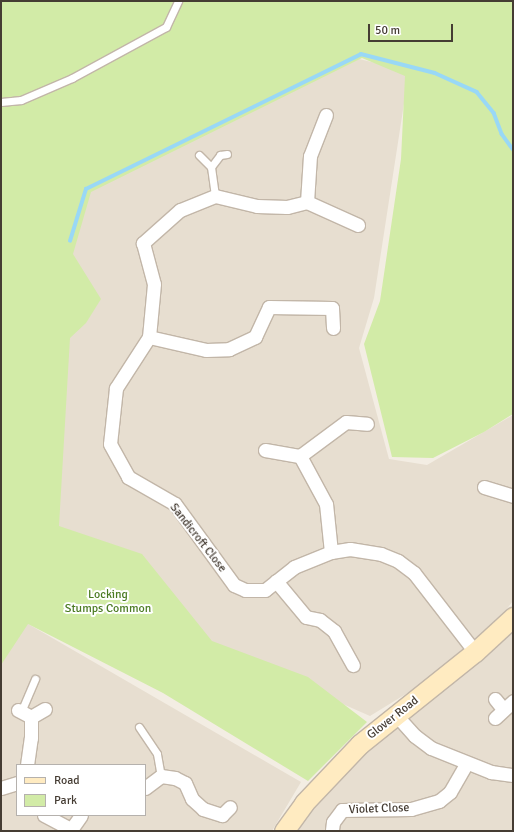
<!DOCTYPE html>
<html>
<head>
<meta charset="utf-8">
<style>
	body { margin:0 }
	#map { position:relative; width:514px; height:832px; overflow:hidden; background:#f3ede3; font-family:Signika,sans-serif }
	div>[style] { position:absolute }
	.residential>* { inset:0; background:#e7ded0 }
	.green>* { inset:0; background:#d2eba7 }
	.stream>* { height:3.5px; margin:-1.75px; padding:0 1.75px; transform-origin:1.75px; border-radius:1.75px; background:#99d8f6 }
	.roads { filter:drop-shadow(1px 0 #c2b6a8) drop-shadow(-1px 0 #c2b6a8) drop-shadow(0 1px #c2b6a8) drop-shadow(0 -1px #c2b6a8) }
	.lane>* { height:7px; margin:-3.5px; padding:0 3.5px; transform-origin:3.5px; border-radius:3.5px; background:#fff }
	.street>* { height:13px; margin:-6.5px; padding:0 6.5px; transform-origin:6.5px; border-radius:6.5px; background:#fff }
	.secondary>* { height:19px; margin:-9.5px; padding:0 9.5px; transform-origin:9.5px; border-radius:9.5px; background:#ffebc1 }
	span { translate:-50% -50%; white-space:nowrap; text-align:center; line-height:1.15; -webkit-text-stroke:4px #fff; paint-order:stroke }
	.street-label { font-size:12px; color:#453c33 }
	.park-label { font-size:12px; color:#4b7b22 }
	.frame { position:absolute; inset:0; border:2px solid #453c33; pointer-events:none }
	.legend { position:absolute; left:16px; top:764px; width:130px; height:52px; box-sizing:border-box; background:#fff; border:1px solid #b5b1ad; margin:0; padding:5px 7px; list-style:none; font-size:12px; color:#453c33 }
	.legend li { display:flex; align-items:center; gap:8px; height:20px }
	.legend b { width:20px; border:1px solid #b5b1ad }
	.scale { position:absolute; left:368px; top:24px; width:85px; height:18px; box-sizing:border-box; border:2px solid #453c33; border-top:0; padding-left:5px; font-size:12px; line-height:14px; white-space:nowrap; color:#453c33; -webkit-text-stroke:3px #fff; paint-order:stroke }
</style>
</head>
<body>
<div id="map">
	<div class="residential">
		<i style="clip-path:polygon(359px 59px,409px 71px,374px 298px,359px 348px,389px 459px,427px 465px,513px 415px,513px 601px,497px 621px,414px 689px,370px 716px,206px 644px,51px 529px,65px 337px,98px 299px,71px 252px,89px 189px)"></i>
		<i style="clip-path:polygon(evenodd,23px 621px,301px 782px,272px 831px,1px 831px,1px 658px,23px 621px,17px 765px,145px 765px,145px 815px,17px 815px,17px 765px)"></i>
		<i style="clip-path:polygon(513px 625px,513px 831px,298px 831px,328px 783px)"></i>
	</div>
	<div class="green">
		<i style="clip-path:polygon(1px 1px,513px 1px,513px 414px,484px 432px,433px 458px,392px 457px,364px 344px,380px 301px,401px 159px,405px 76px,362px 58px,91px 192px,73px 254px,101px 299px,86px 323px,70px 338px,59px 526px,142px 554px,212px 641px,308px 677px,367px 722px,308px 781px,163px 693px,28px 624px,1px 665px)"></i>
	</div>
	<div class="stream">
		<i style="left:70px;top:241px;width:54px;rotate:-72.9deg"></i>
		<i style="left:86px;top:189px;width:306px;rotate:-26.1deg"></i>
		<i style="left:361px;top:54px;width:76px;rotate:14.4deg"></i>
		<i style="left:435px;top:73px;width:46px;rotate:24.3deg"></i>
		<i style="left:477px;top:92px;width:27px;rotate:51deg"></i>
		<i style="left:494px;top:113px;width:22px;rotate:69deg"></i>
		<i style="left:502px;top:134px;width:19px;rotate:54deg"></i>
	</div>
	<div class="roads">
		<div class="lane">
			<i style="left:1px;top:102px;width:20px;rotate:-6deg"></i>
			<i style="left:21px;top:100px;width:56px;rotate:-23.3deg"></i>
			<i style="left:72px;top:78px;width:107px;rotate:-28.5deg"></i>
			<i style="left:166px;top:27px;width:29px;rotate:-65deg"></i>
			<i style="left:199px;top:155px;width:17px;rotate:45deg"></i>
			<i style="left:211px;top:167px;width:29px;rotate:82deg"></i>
			<i style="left:211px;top:167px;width:15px;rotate:-53deg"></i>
			<i style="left:220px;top:155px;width:7px;rotate:-8deg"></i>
			<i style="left:21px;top:712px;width:36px;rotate:-67deg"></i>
			<i style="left:139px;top:727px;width:32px;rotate:56deg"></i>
			<i style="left:157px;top:754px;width:22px;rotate:80deg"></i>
		</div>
		<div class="street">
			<i style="left:307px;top:202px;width:46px;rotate:-86.3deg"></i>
			<i style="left:310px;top:156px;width:44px;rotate:-68.7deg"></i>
			<i style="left:358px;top:225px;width:56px;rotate:-155.7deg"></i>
			<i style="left:307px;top:202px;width:21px;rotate:166deg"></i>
			<i style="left:287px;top:207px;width:30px;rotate:-178deg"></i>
			<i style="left:257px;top:206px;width:43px;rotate:-166.6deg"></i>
			<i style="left:215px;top:196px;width:38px;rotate:158deg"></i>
			<i style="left:180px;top:210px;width:50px;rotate:138.3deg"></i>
			<i style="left:143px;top:243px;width:42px;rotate:75deg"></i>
			<i style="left:154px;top:284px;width:53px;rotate:95.4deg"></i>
			<i style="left:149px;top:337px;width:61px;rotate:122.9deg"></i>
			<i style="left:116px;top:388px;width:56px;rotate:96.1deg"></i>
			<i style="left:110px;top:444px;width:38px;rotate:61deg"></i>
			<i style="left:128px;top:477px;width:54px;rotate:29.9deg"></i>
			<i style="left:175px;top:504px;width:100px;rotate:53.9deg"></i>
			<i style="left:234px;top:585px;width:12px;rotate:24deg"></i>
			<i style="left:245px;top:590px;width:20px"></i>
			<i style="left:265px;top:590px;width:37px;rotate:-38deg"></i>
			<i style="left:294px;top:567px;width:40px;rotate:-22deg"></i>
			<i style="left:331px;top:552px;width:19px;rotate:-9deg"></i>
			<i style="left:350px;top:549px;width:31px;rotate:9deg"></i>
			<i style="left:381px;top:554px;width:18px;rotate:22deg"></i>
			<i style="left:398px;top:561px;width:20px;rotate:37deg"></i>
			<i style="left:414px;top:573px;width:100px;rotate:52.3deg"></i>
			<i style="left:149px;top:337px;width:58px;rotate:12.8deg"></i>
			<i style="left:206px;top:350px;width:23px;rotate:-2deg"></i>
			<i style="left:229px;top:349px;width:29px;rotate:-25deg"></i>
			<i style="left:255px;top:337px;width:33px;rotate:-65deg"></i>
			<i style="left:269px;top:307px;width:63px;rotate:0.9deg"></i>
			<i style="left:332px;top:308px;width:20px;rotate:87deg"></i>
			<i style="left:265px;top:450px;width:36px;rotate:10deg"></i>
			<i style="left:484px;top:487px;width:30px;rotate:17deg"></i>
			<i style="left:331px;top:552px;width:48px;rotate:-95.9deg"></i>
			<i style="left:326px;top:504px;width:55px;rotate:-118.4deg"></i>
			<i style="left:300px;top:456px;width:57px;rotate:-36.5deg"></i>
			<i style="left:346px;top:422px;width:21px;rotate:5deg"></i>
			<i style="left:276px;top:581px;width:47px;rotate:50.2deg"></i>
			<i style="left:306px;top:617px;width:14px;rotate:12deg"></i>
			<i style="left:320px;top:620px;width:18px;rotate:38deg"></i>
			<i style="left:334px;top:631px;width:39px;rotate:61deg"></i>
			<i style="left:495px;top:699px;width:13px;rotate:51deg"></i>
			<i style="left:18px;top:710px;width:15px;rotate:28deg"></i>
			<i style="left:31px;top:717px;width:16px;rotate:-30deg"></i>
			<i style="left:396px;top:715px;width:28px;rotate:48deg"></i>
			<i style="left:415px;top:736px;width:20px;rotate:37deg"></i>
			<i style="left:431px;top:748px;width:65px;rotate:21.8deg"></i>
			<i style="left:491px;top:772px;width:22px;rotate:8deg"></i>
			<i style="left:495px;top:718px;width:25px;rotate:-43deg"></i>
			<i style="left:27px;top:765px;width:27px;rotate:-82deg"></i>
			<i style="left:31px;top:738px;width:21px;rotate:-90deg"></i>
			<i style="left:1px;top:788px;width:17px;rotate:-17deg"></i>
			<i style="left:145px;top:788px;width:20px;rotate:-37deg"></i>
			<i style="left:161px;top:776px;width:14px;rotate:8deg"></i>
			<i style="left:175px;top:778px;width:11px;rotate:27deg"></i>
			<i style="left:185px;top:783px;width:17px;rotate:66deg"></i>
			<i style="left:192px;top:799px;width:15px;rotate:42deg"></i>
			<i style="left:203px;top:809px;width:20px;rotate:18deg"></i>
			<i style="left:222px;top:815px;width:11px;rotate:-45deg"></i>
			<i style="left:44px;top:815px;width:30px;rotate:28deg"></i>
			<i style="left:332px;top:830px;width:8px;rotate:-83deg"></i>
			<i style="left:333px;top:822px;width:15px;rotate:-53deg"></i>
			<i style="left:342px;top:810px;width:69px;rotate:-0.8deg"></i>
			<i style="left:411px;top:809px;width:29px;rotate:-16deg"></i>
			<i style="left:439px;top:801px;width:14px;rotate:-39deg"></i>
			<i style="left:450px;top:792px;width:32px;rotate:-60deg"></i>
			<i style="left:70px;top:831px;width:19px;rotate:-55deg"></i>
		</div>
		<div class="secondary">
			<i style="left:284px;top:831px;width:34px;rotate:-54deg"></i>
			<i style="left:304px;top:803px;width:81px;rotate:-46.5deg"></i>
			<i style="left:360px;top:744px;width:147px;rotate:-38.7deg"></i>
			<i style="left:475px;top:652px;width:52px;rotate:-42.6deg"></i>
		</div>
	</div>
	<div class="street-label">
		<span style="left:198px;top:538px;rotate:52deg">Sandicroft Close</span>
		<span style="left:393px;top:718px;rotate:-38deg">Glover Road</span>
		<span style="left:379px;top:809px;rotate:-2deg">Violet Close</span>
	</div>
	<div class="park-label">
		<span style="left:108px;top:602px">Locking<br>Stumps Common</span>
	</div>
	<div class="frame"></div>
	<ul class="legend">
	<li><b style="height:5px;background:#ffebc1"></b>Road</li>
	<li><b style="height:11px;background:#d2eba7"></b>Park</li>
	</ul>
	<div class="scale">50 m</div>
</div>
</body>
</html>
